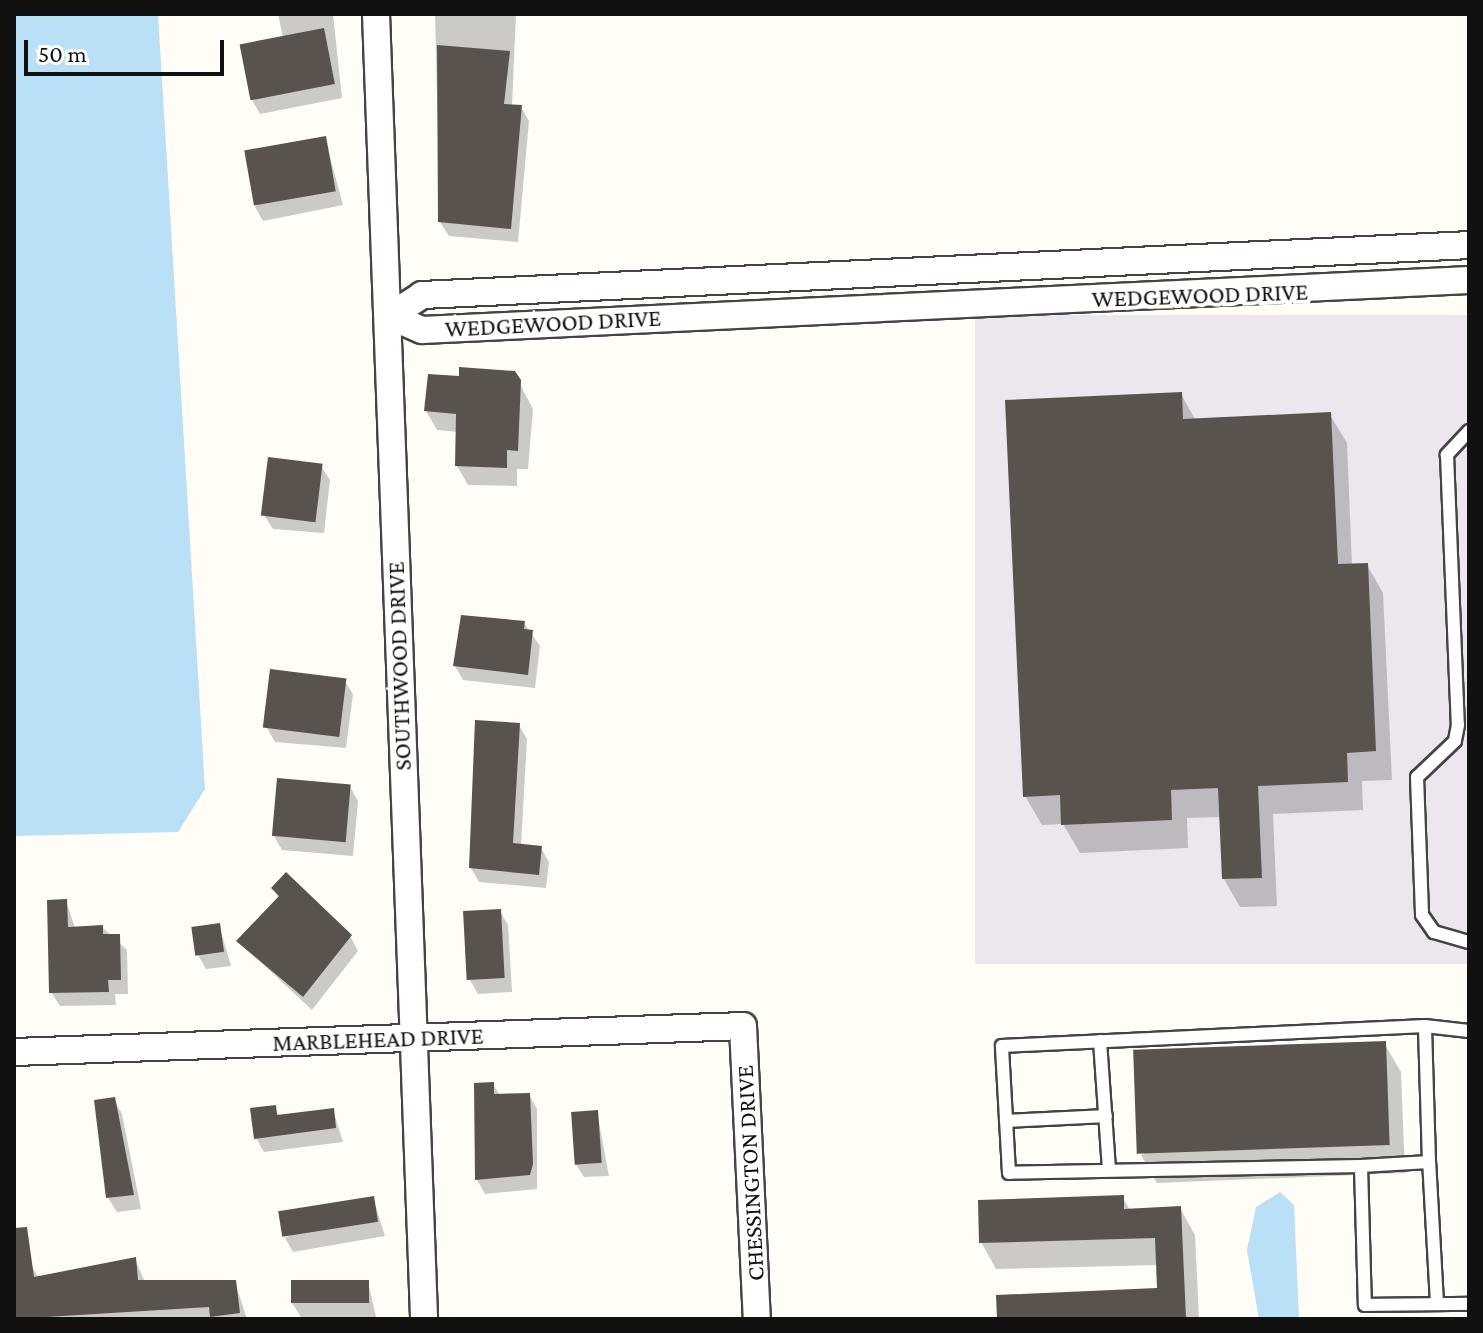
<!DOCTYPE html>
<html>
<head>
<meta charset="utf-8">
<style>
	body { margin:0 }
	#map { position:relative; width:1483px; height:1333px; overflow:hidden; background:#fffdf5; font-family:"Crimson Pro",serif }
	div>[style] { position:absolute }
	.industrial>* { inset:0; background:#eee6ef; transform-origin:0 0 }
	.water>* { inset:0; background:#b9e0f7 }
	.shadow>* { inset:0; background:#0003 }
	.building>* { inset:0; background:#5a524d; transform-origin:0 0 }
	.roads { filter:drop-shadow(2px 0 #444) drop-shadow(-2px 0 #444) drop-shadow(0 2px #444) drop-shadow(0 -2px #444) }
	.lane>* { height:12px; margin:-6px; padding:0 6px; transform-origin:6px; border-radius:6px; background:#fff }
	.street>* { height:26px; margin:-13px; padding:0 13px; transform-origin:13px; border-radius:13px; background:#fff }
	span { translate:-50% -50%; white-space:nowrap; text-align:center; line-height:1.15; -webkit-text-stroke:8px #fff; paint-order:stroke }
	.street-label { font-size:24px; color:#111 }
	.frame { position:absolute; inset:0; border:16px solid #111; pointer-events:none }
	.scale { position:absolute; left:24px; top:40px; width:200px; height:36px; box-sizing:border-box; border:4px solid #111; border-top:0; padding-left:10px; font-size:24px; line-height:28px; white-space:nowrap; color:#111; -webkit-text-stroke:6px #fff; paint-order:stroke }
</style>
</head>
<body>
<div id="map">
	<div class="industrial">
		<i style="left:1469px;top:315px;width:649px;height:494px;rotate:90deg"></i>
	</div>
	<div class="water">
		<i style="clip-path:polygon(14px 14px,158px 14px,205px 789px,178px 832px,14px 836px)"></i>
		<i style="clip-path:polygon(1280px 1192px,1294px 1205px,1299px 1319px,1259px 1319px,1247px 1250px,1256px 1207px)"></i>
	</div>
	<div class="shadow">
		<i style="clip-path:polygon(278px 14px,333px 14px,342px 98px,260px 114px,252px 100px,283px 38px)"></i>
		<i style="clip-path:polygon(435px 14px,516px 14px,512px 106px,521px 107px,529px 121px,518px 242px,449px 236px,440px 222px)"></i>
		<i style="clip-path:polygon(325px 138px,343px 205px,263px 221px,255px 207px)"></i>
		<i style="clip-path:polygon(514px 373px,533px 409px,528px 469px,517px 469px,517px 486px,468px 485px,457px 466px,458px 432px,437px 430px,426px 411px)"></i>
		<i style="clip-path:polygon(1181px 394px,1196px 421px,1330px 415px,1347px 443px,1352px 565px,1367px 565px,1383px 593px,1392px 780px,1362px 781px,1363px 810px,1273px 814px,1277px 906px,1240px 907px,1224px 879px,1221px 817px,1187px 818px,1188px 848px,1080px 853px,1063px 824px,1042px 825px,1025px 796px)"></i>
		<i style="clip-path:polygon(321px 466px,330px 480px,324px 533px,273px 529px,264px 515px)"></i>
		<i style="clip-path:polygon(524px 623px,540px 646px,535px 688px,463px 680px,455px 666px)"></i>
		<i style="clip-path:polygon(344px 680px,353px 694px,346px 748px,275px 742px,267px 728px)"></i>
		<i style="clip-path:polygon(519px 725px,527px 739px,521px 846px,541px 848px,549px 862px,546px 888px,479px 882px,471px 868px)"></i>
		<i style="clip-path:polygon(350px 787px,358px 801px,353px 856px,282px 850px,274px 836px)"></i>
		<i style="clip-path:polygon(273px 888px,350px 936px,358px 951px,312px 1010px,238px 941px,279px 899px)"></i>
		<i style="clip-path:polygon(66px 901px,75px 928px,102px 927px,127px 950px,128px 994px,115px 994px,116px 1005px,60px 1006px,51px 992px)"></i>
		<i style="clip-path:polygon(500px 911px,508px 925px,512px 992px,478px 994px,470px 980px)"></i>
		<i style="clip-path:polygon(219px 925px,231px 966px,206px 969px,198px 955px)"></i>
		<i style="clip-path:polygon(1384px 1043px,1401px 1072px,1405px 1173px,1157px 1183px,1141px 1155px)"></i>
		<i style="clip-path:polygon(493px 1084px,500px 1096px,529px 1095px,537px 1109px,537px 1189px,485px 1194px,477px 1180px)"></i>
		<i style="clip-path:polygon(114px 1100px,122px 1114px,141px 1209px,117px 1212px,108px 1198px)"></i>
		<i style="clip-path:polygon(274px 1107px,280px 1117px,333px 1110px,343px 1142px,264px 1152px,256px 1138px)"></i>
		<i style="clip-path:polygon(597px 1112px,609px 1176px,584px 1177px,575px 1163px)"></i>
		<i style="clip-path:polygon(373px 1198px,385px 1236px,293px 1252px,285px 1238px)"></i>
		<i style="clip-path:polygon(1123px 1198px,1130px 1210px,1180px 1208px,1195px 1235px,1199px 1319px,999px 1319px,1160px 1290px,1158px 1265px,996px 1269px,981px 1242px)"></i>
		<i style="clip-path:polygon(135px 1259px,145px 1282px,235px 1282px,247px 1319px,14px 1319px,14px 1267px,31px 1265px,39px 1278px)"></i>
		<i style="clip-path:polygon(368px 1282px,376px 1317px,301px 1317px,292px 1303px)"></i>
	</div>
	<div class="building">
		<i style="left:324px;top:28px;width:57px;height:86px;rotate:79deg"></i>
		<i style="clip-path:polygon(437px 45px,510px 51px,504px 104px,522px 105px,511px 229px,438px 222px)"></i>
		<i style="left:326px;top:136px;width:56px;height:83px;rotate:80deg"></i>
		<i style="clip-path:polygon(459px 367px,515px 371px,521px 380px,518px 451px,507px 450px,507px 468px,455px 466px,456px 414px,424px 411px,428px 374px,459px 376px)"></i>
		<i style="clip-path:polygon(1182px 392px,1183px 419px,1331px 412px,1338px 564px,1368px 563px,1376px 751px,1347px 753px,1348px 782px,1258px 786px,1262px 878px,1222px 879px,1218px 788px,1171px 790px,1172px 820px,1061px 825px,1060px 795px,1023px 797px,1005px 400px)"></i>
		<i style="left:268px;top:457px;width:55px;height:59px;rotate:7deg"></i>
		<i style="clip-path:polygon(461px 615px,525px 621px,524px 629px,533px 630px,528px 675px,453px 666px)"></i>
		<i style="left:270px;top:669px;width:77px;height:59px;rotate:7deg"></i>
		<i style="clip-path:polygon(475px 720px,520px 723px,513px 843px,542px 846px,539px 875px,469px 868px)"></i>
		<i style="left:277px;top:778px;width:74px;height:58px;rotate:5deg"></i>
		<i style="clip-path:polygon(286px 872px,352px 935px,303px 997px,236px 941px,279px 896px,271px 888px)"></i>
		<i style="clip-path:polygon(67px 899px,68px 927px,103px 925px,103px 934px,120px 934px,121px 980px,108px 980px,109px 992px,49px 993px,47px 900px)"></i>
		<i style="left:501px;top:909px;width:69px;height:38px;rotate:87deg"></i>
		<i style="left:220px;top:923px;width:29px;height:29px;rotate:82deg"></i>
		<i style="left:1386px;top:1041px;width:104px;height:253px;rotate:88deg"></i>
		<i style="clip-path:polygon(494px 1082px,494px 1094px,530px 1093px,533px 1164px,530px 1175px,475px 1180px,474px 1083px)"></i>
		<i style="clip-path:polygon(115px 1097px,134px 1195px,106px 1198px,94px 1100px)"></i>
		<i style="clip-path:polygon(276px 1105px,277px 1115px,334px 1108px,336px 1128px,254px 1139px,250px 1108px)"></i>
		<i style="left:598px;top:1110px;width:53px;height:27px;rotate:86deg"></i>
		<i style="clip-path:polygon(1124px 1195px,1124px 1209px,1181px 1206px,1186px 1319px,997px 1319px,996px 1295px,1157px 1288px,1155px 1238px,979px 1243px,978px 1200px)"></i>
		<i style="left:374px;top:1196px;width:26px;height:97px;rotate:81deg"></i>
		<i style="clip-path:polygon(27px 1227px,34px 1277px,136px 1257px,138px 1280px,236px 1280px,240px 1313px,210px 1317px,209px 1307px,14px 1319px,14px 1228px)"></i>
		<i style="left:291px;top:1280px;width:78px;height:23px"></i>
	</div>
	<div class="roads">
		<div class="lane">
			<i style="left:1469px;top:431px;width:33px;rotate:133deg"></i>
			<i style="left:1447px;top:455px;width:270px;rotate:87.7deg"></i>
			<i style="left:1458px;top:725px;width:16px;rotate:101deg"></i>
			<i style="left:1455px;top:741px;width:52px;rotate:136.5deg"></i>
			<i style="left:1417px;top:777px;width:138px;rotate:87.9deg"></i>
			<i style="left:1422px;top:915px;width:21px;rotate:55deg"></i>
			<i style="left:1434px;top:932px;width:36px;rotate:16deg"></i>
			<i style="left:1100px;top:1041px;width:129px;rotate:86deg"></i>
			<i style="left:1006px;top:1121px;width:100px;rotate:-2.9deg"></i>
			<i style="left:1429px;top:1162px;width:136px;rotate:-91.7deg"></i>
			<i style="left:1425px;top:1026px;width:44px;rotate:6.5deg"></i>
			<i style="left:1361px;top:1166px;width:352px;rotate:178.9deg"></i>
			<i style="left:1009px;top:1173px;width:127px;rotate:-93.2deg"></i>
			<i style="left:1002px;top:1046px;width:423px;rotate:-2.7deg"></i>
			<i style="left:1437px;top:1303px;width:141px;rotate:-93.2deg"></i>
			<i style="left:1429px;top:1162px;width:68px;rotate:176.6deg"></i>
			<i style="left:1361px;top:1166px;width:139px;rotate:88.4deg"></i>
			<i style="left:1365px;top:1305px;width:104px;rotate:-0.6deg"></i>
		</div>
		<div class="street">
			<i style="left:376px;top:14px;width:1306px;rotate:87.89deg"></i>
			<i style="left:390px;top:316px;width:38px;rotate:-33deg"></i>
			<i style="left:422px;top:295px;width:1048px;rotate:-2.73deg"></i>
			<i style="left:390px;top:316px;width:35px;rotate:24deg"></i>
			<i style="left:422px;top:330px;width:1048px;rotate:-2.73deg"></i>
			<i style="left:14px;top:1052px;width:729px;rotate:-2.04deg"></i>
			<i style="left:743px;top:1026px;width:293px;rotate:87.3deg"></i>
		</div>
	</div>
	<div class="street-label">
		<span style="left:1200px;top:295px;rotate:-2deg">WEDGEWOOD DRIVE</span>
		<span style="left:553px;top:323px;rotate:-3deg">WEDGEWOOD DRIVE</span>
		<span style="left:399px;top:666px;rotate:-92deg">SOUTHWOOD DRIVE</span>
		<span style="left:378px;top:1039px;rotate:-2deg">MARBLEHEAD DRIVE</span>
		<span style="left:750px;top:1173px;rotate:-93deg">CHESSINGTON DRIVE</span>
	</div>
	<div class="frame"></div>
	<div class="scale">50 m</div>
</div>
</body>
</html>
